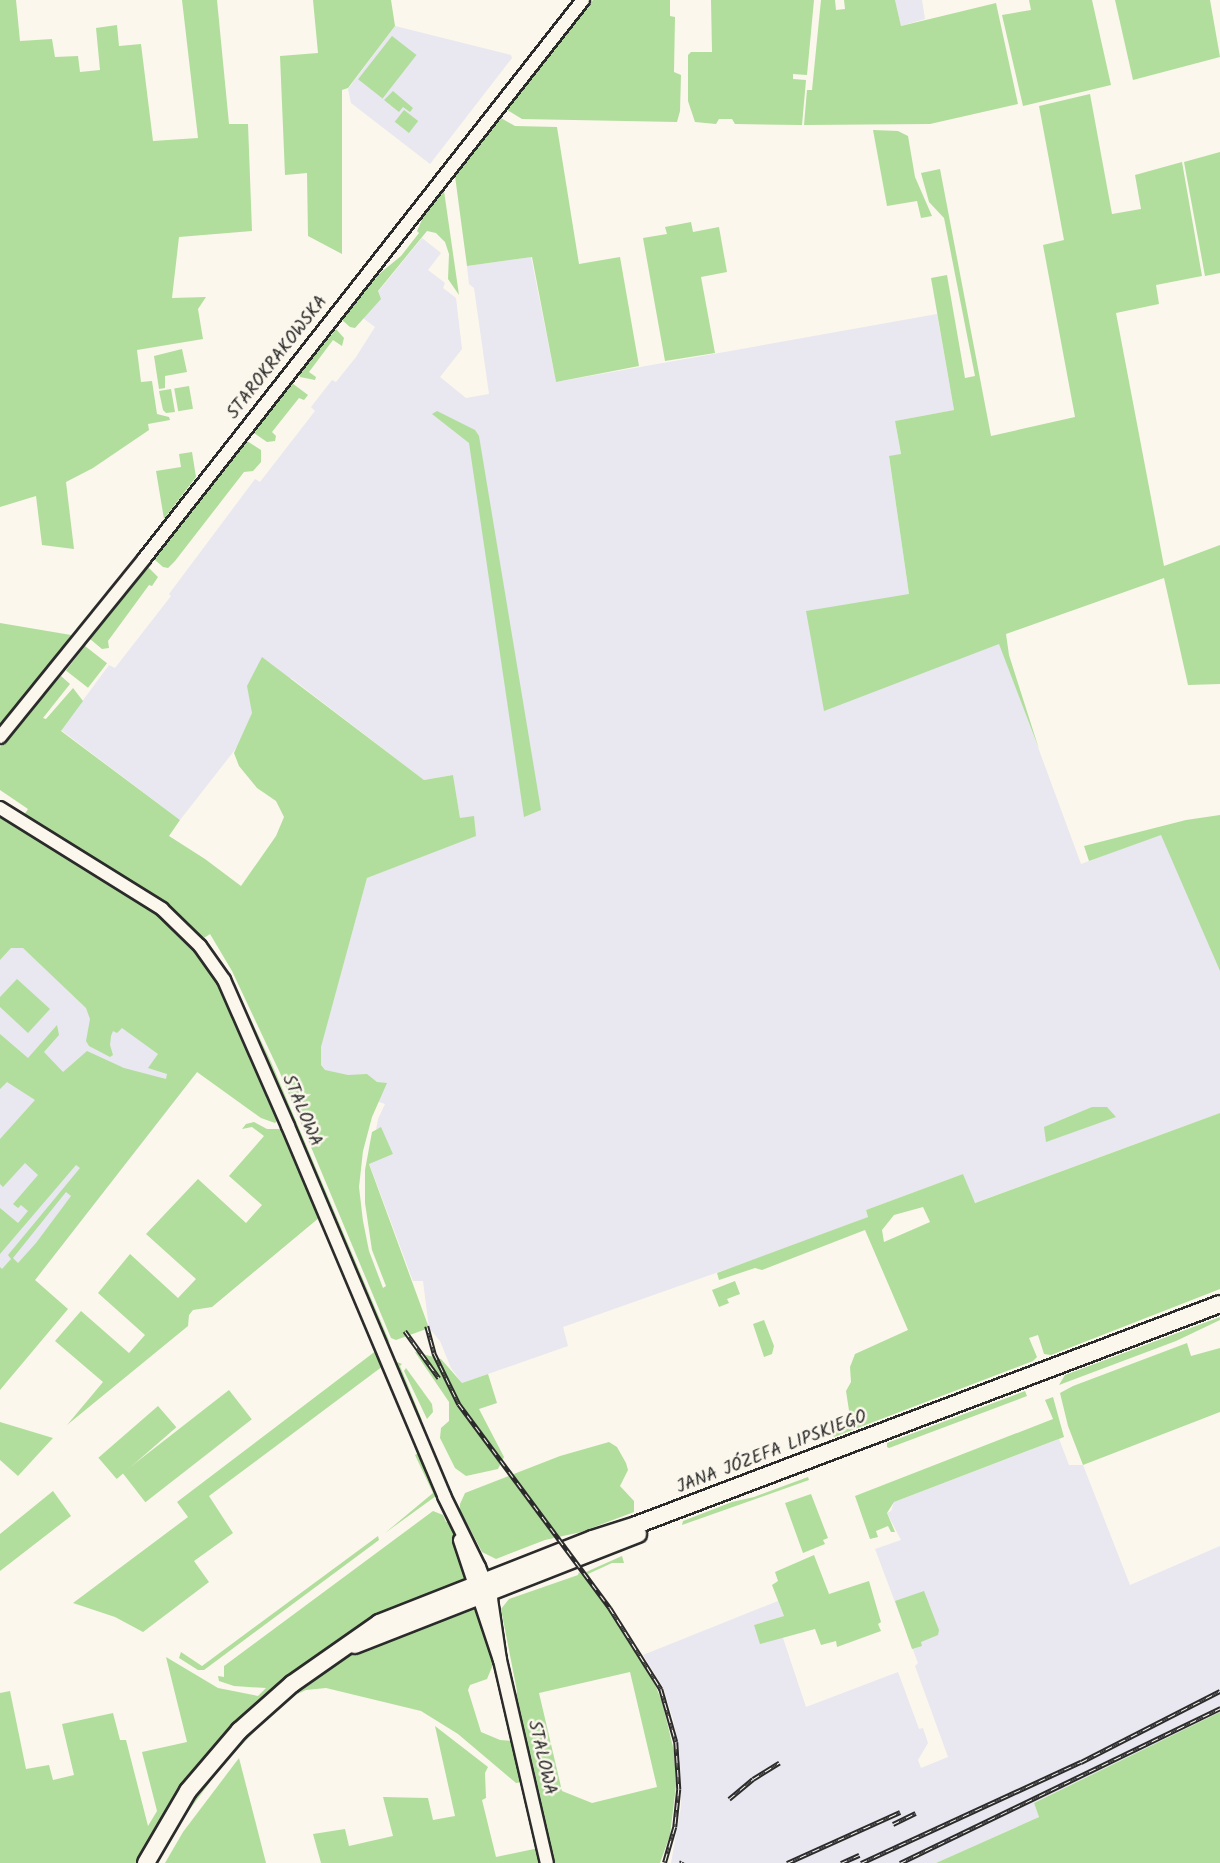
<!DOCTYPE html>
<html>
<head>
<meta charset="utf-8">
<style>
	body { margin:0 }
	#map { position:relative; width:1220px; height:1863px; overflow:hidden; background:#fbf7ec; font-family:Kalam,sans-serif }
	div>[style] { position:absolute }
	.built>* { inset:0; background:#e9e7ef }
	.green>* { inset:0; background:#b1de9c; transform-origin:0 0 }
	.roads { filter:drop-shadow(2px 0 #2b2b2b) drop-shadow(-2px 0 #2b2b2b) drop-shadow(0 2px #2b2b2b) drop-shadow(0 -2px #2b2b2b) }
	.minor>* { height:12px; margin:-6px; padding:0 6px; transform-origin:6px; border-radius:6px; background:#fbf7ec }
	.major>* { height:16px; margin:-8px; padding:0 8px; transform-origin:8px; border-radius:8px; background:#fbf7ec }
	.rail>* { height:4.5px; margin-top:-2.25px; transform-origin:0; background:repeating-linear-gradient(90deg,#fbf7ec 0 7px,#2b2b2b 0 14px); box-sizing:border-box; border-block:2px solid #2b2b2b }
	span { translate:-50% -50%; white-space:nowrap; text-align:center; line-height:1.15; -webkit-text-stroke:5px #fbf7ec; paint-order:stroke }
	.street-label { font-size:18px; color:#2b2b2b }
</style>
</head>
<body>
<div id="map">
	<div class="built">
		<i style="clip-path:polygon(895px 0,922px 0,925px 19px,901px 26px)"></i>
		<i style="clip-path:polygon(395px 26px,511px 55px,512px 58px,430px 164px,351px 103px,348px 89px)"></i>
		<i style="clip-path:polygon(422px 238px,441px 253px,428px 270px,445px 283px,443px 288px,456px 298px,462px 349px,440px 377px,466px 398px,489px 394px,474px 288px,469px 284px,467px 266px,531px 257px,556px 382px,937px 314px,954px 410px,895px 421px,901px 455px,889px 457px,909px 594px,1000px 644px,1081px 864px,1161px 834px,1167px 844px,1220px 971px,1220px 1113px,974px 1203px,963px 1174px,866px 1210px,868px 1217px,826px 1234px,563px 1327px,568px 1346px,462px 1383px,451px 1368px,440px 1341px,429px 1328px,423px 1281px,413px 1281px,369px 1163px,393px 1154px,381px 1128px,376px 1130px,378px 1119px,385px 1104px,312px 1078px,367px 878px,476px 835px,460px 818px,453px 775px,424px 780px,291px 678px,180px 820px,61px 730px,109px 665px,115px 668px,171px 596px,169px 594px,255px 479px,260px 482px,315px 411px,311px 407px,332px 380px,336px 382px,356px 357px,375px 327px,359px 315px)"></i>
		<i style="clip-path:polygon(0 908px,198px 1071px,0 1325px)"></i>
		<i style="clip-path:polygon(1059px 1439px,1069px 1465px,1083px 1465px,1130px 1585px,1220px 1546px,1220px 1712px,1034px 1803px,1039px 1817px,936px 1863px,671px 1863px,681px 1807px,680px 1756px,673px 1719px,663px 1687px,643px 1655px,778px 1601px,784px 1616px,754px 1625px,783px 1638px,806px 1707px,898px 1672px,919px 1729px,923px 1728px,928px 1743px,918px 1760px,921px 1768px,948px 1757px,915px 1666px,918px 1663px,875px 1549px,901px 1540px,887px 1513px,891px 1511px,894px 1502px)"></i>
	</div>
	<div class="green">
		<i style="clip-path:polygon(0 0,16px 0,20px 41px,52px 39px,55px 57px,78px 56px,80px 72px,100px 70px,96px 28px,117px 25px,119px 46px,141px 44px,153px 141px,198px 138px,182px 0,217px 0,229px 124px,248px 124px,252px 231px,179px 237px,172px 298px,206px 297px,198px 309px,203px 339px,137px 350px,141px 382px,152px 381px,157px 414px,169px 417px,170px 420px,148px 424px,149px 430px,93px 468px,66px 482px,74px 549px,42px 545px,36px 496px,0 507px)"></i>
		<i style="clip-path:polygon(313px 0,391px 0,395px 26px,348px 88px,342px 90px,342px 254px,308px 236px,307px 173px,285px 175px,280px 56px,318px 53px)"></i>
		<i style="clip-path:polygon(593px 0,670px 0,670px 16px,675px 17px,674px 72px,681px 75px,680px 111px,677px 122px,522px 119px,507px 110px)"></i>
		<i style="clip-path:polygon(711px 0,814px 0,807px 75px,793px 74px,793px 79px,806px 80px,802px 125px,735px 124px,732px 119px,719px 119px,716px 124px,695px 122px,688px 101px,688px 55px,691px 52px,712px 52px)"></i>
		<i style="clip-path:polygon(821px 0,835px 0,836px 10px,845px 9px,844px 0,895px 0,901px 26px,996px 3px,1018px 104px,930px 124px,804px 125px,807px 90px,812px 90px)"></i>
		<i style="clip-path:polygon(1029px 0,1092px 0,1111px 85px,1023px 106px,1002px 15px,1031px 10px)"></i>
		<i style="clip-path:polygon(1115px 0,1210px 0,1220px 57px,1133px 80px)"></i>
		<i style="left:392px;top:36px;width:31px;height:55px;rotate:38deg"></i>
		<i style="clip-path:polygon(393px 91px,413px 108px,410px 112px,403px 107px,399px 112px,384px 100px)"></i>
		<i style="clip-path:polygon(1090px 94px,1112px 214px,1141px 209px,1135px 175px,1182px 162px,1202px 276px,1156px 285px,1159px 304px,1116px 313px,1164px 566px,1220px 545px,1220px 684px,1188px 685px,1164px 578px,1006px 634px,1009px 655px,1039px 749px,999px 644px,824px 711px,806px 611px,909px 594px,889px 456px,901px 454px,895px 421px,954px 410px,931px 278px,947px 275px,965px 378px,975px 376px,944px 218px,929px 202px,921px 173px,940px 169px,991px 436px,1075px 417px,1043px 245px,1064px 240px,1039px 106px)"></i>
		<i style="left:404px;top:110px;width:18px;height:15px;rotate:38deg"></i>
		<i style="clip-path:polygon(501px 118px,515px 126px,557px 127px,579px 264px,620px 257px,639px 366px,556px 382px,532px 257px,467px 266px,455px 176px)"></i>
		<i style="clip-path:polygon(873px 130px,898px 131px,908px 136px,915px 177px,932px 216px,921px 218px,917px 201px,887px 206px)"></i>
		<i style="clip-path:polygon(1220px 152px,1220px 273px,1205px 276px,1184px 162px)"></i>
		<i style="clip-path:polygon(444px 191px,459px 295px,448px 279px,449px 254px,445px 242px,436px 233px,427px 231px,378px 291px,381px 299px,355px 328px,350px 327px,342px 320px,379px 274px,401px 256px,419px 233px,417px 231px,424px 215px)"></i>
		<i style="clip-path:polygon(691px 222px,693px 232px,719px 227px,727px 272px,701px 277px,715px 353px,665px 361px,643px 238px,667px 234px,665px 227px)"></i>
		<i style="clip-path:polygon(336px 329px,344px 338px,342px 346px,333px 340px,309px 372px,316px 377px,315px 380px,300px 377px,299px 374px)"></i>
		<i style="clip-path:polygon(182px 349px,187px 372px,165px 376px,165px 388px,159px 389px,154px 356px)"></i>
		<i style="clip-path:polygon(292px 383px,308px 395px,304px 400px,299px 398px,272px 432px,276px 436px,275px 441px,267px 442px,254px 433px)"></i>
		<i style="left:189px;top:386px;width:23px;height:15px;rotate:80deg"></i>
		<i style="clip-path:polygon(171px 389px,175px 412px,166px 413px,163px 410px,159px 391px)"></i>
		<i style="clip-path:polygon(437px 411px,475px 430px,479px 436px,541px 810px,524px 817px,469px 443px,432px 414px)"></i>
		<i style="clip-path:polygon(247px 441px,261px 450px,261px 462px,253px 471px,244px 472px,175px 561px,168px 568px,163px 567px,154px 559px)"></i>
		<i style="clip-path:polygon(192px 452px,196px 477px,164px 519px,156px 471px,181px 467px,179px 454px)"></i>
		<i style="clip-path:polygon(148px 567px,158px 577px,152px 586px,149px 585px,108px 641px,109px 648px,102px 649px,90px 639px)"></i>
		<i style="clip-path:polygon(0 623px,71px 635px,66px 643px,69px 645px,0 731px)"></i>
		<i style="left:85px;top:646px;width:28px;height:31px;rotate:38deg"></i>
		<i style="clip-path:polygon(262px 657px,424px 780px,453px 775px,460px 818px,474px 816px,476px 836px,367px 878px,321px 1047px,321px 1065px,325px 1070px,348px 1075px,367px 1074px,377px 1082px,387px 1083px,372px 1117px,363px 1151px,359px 1187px,363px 1221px,369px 1251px,383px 1288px,386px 1286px,372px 1250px,365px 1203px,365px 1170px,372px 1132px,381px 1127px,393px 1154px,369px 1164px,429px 1328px,396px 1340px,391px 1338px,280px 1073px,232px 971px,210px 934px,204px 938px,230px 975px,271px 1062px,390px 1343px,380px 1336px,227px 977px,131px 883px,24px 815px,28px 809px,0 790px,0 747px,61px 676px,70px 684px,43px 718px,46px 719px,73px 688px,83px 701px,61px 731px,180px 820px,169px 836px,205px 859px,241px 886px,276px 836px,284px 817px,276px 801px,257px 788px,239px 766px,234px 753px,252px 713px,247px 686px)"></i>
		<i style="clip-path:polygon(1220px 815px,1220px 971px,1161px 835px,1089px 861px,1084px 846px,1186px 820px)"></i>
		<i style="clip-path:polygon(evenodd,0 817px,13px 822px,154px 910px,191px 946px,229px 1003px,279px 1119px,275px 1123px,261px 1118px,197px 1072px,35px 1280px,68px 1309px,0 1390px,0 1267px,2px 1269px,11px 1259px,8px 1255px,80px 1168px,76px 1165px,0 1254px,0 1208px,18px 1223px,28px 1211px,21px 1205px,18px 1208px,13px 1204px,38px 1175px,25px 1163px,3px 1187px,0 1184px,0 1139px,35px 1100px,7px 1082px,0 1089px,0 1034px,28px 1058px,57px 1025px,59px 1035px,44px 1052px,63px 1072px,87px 1051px,124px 1068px,166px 1079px,167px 1074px,148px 1068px,158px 1054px,122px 1028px,117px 1033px,113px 1031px,111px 1036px,110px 1045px,113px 1055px,110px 1057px,89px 1046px,86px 1041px,90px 1019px,86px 1008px,23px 948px,11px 948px,0 960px,0 817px,66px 1192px,71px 1196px,36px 1243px,18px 1263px,13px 1258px,66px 1192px)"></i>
		<i style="clip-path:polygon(17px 979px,50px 1009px,28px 1033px,0 1007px,0 997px)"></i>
		<i style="clip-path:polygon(1092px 1107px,1107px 1107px,1116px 1117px,1046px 1142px,1044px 1127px)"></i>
		<i style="clip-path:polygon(evenodd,1220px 1113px,1220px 1289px,1051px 1355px,1044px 1354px,1038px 1335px,1029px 1338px,1037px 1357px,1033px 1361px,834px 1437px,829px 1428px,850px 1417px,846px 1391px,851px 1382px,850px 1367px,855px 1354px,908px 1330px,865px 1230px,762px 1270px,755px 1268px,719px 1280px,717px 1273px,868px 1217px,866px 1210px,963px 1174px,975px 1203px,1220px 1113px,923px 1207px,930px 1222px,884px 1242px,882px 1230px,894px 1215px,923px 1207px)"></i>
		<i style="clip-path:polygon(254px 1122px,267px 1129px,284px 1129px,320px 1217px,212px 1307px,193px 1310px,189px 1315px,188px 1326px,67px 1425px,103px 1382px,55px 1341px,81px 1311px,129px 1353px,145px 1335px,98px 1293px,130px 1254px,178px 1298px,196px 1279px,146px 1234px,198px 1179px,246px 1223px,262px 1205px,229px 1176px,264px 1136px,252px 1127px,242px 1129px,246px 1124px)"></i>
		<i style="clip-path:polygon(735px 1281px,740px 1294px,727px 1299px,729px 1303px,719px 1307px,712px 1290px)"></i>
		<i style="clip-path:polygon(1220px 1317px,1220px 1320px,1176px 1341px,1059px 1385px,1065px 1375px)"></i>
		<i style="clip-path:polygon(764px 1320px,774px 1346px,772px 1354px,764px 1357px,753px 1324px)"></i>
		<i style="clip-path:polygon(1187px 1343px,1191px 1356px,1220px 1348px,1220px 1412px,1083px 1465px,1068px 1426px,1060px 1393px,1073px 1386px)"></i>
		<i style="clip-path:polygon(377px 1350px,383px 1366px,209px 1496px,233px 1533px,194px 1561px,209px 1582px,143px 1632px,115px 1617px,73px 1603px,188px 1517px,177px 1502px)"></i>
		<i style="clip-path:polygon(415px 1352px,441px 1359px,462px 1383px,488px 1374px,497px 1403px,479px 1409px,504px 1457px,498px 1469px,466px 1476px,455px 1468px,440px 1438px,441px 1428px,449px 1421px,449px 1402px)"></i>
		<i style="clip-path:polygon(397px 1362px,402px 1364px,400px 1366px,422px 1420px,417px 1417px,394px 1365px)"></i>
		<i style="clip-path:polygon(406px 1368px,432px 1404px,433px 1412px,427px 1419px,404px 1371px)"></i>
		<i style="left:229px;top:1390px;width:37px;height:135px;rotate:52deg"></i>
		<i style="clip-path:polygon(1025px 1391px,1027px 1396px,889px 1448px,887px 1447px,887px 1443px)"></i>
		<i style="clip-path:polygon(1053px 1397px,1064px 1437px,894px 1502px,887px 1513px,895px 1532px,891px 1532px,888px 1526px,876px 1531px,878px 1537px,870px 1539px,855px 1496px,1053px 1419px,1045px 1400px)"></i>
		<i style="left:158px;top:1406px;width:28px;height:79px;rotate:49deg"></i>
		<i style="clip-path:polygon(0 1422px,53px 1438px,18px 1476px,0 1460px)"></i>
		<i style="clip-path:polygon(609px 1442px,617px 1447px,626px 1463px,628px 1470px,620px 1486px,634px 1501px,634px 1512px,581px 1532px,545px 1540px,496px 1559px,482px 1552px,460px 1510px,460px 1504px,465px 1493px,560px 1456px)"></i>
		<i style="clip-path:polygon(420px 1452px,436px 1496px,385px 1533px,433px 1493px,415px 1455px)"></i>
		<i style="clip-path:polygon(808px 1477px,809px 1480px,682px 1525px,683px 1521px,732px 1502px,754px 1497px)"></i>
		<i style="clip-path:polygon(53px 1491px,71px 1516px,0 1571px,0 1534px)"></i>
		<i style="clip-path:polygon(811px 1494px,828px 1538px,823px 1540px,825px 1544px,803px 1553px,785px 1503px)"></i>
		<i style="clip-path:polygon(433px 1511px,443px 1515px,446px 1522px,449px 1521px,466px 1572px,462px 1582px,295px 1674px,139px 1863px,0 1863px,0 1693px,10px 1691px,26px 1769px,49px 1765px,53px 1780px,74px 1775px,62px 1724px,113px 1713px,120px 1740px,126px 1740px,148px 1826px,157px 1811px,142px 1752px,187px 1742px,166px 1657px,218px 1688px,258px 1696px,266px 1688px,234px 1686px,219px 1681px,218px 1676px,224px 1677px,224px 1666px)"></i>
		<i style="clip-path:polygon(378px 1536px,379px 1540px,204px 1670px,198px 1670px,179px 1658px,181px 1652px,202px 1666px)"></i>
		<i style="clip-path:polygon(814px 1555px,829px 1594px,869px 1581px,881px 1622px,878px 1624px,881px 1631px,837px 1647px,836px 1641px,821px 1645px,815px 1629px,760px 1644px,754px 1625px,784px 1616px,772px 1585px,778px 1581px,775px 1572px)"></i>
		<i style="clip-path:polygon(evenodd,622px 1556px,624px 1563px,612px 1563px,588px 1574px,653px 1679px,662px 1702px,674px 1751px,676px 1786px,670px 1835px,660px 1863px,554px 1863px,516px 1696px,517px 1691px,501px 1609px,509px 1599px,578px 1575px,579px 1572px,582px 1575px,582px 1571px,586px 1572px,622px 1556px,630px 1672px,657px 1787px,592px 1803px,562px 1791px,539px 1693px,630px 1672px)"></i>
		<i style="clip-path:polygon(924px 1591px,939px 1630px,938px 1635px,921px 1642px,922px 1646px,912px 1649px,895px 1601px)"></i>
		<i style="clip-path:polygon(471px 1607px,480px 1615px,495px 1660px,487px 1679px,470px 1685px,468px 1690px,481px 1732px,500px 1740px,514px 1741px,522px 1782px,516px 1783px,458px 1734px,421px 1711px,326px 1688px,306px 1690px,293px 1696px,266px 1720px,224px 1763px,179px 1824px,157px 1863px,152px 1863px,195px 1792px,258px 1719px,343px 1655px)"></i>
		<i style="clip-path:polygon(1220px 1712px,1220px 1863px,936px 1863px,1039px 1817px,1034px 1803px)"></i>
		<i style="clip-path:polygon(435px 1726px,488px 1767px,485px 1773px,486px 1798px,482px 1800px,496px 1857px,539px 1848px,542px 1863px,321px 1863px,313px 1834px,345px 1829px,349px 1846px,393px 1836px,383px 1797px,428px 1798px,433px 1820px,455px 1816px)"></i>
		<i style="clip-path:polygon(239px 1758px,266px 1863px,165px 1863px,183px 1832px)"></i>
	</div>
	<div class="roads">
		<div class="minor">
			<i style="left:0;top:737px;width:229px;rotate:-51deg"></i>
			<i style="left:144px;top:559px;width:711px;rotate:-51.86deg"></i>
			<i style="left:0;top:808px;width:191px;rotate:31.9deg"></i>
			<i style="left:162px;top:909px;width:53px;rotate:44.2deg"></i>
			<i style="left:200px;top:946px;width:42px;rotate:54.8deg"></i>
			<i style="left:224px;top:980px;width:159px;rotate:66.3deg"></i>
			<i style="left:288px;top:1126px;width:402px;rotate:67.1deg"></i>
			<i style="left:444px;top:1496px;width:79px;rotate:63.8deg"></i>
			<i style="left:479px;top:1567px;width:34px;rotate:69deg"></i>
			<i style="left:491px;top:1599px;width:62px;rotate:81.6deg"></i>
			<i style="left:460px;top:1540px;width:126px;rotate:71.6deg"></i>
			<i style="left:500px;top:1660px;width:208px;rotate:77deg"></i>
		</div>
		<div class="major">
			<i style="left:355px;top:1645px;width:304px;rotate:-21.4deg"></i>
			<i style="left:146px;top:1863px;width:83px;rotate:-59.7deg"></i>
			<i style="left:188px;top:1791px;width:79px;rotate:-49.6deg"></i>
			<i style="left:239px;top:1731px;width:71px;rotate:-41.6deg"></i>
			<i style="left:292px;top:1684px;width:106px;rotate:-35deg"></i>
			<i style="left:379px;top:1623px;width:229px;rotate:-21.5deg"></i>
			<i style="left:592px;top:1539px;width:46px;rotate:-17.7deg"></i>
			<i style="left:636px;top:1525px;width:624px;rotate:-20.73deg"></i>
		</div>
	</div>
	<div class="rail">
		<i style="left:427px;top:1326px;width:28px;rotate:75deg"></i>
		<i style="left:434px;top:1353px;width:57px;rotate:63.9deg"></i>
		<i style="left:459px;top:1404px;width:254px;rotate:53.5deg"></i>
		<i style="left:610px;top:1608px;width:96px;rotate:57.8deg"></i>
		<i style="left:661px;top:1689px;width:55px;rotate:74.2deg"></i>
		<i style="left:676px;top:1742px;width:47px;rotate:86.3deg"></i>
		<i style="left:679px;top:1789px;width:38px;rotate:96deg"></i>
		<i style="left:675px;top:1827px;width:37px;rotate:106deg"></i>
		<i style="left:405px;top:1331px;width:58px;rotate:54.1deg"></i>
		<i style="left:729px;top:1799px;width:31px;rotate:-40deg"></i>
		<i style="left:753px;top:1779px;width:31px;rotate:-32deg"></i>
		<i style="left:893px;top:1824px;width:25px;rotate:-26deg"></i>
		<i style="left:681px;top:1863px;width:2px;rotate:-63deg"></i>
		<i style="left:787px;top:1863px;width:124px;rotate:-24.3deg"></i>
		<i style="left:841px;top:1863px;width:20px;rotate:-24deg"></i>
		<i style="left:861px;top:1863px;width:242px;rotate:-24.7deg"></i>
		<i style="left:1081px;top:1762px;width:156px;rotate:-27.1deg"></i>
		<i style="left:900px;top:1863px;width:356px;rotate:-25.8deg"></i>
	</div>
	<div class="street-label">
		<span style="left:278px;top:358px;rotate:-52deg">STAROKRAKOWSKA</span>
		<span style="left:301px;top:1111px;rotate:67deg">STALOWA</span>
		<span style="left:772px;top:1453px;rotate:-21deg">JANA JÓZEFA LIPSKIEGO</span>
		<span style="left:541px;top:1758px;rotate:77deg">STALOWA</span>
	</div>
</div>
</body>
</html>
